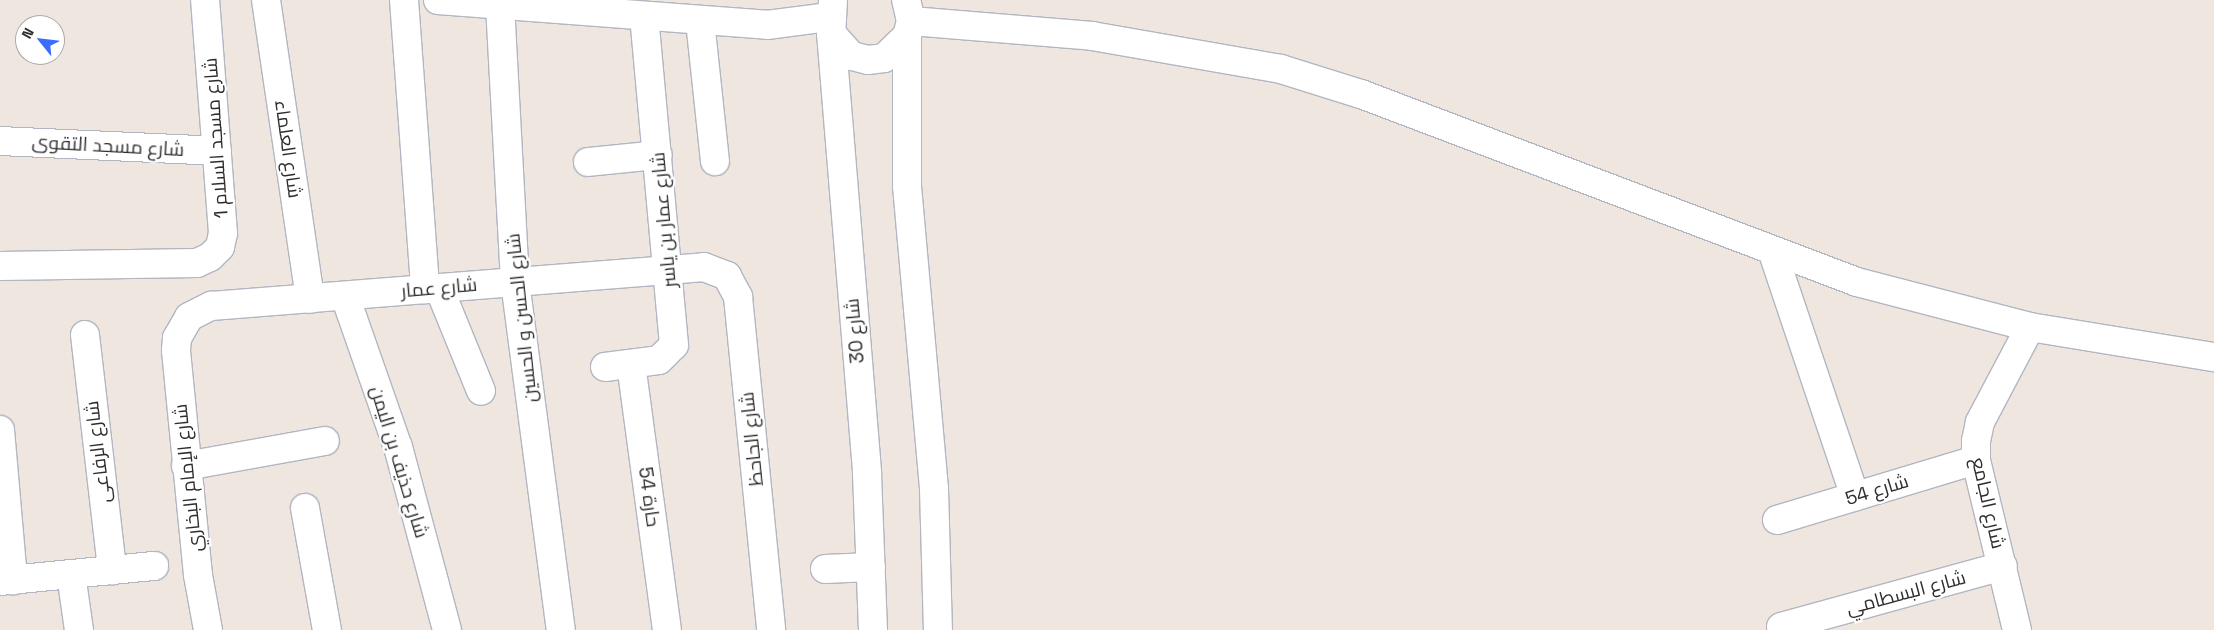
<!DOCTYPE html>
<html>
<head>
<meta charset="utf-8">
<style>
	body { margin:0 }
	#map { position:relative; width:2214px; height:630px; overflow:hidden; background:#efe7df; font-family:"Space Grotesk",Cairo,sans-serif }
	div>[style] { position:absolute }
	.roads { filter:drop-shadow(1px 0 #b2b6c1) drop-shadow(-1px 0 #b2b6c1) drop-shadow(0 1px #b2b6c1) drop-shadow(0 -1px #b2b6c1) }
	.minor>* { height:28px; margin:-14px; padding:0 14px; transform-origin:14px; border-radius:14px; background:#fff }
	.tertiary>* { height:28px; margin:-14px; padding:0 14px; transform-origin:14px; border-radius:14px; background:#fff }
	span { translate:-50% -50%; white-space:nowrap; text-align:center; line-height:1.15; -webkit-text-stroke:4.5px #fff; paint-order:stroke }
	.street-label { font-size:19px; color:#2d2d2d }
	.north { position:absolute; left:15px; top:15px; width:50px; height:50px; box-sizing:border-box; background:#fff; border:1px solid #ababab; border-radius:50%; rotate:299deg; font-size:14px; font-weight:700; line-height:20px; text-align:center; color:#2d2d2d }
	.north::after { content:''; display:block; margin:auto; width:18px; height:22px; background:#3c6cff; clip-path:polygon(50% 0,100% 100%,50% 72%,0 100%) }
</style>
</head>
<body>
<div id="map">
	<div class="roads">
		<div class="minor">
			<i style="left:266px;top:0;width:302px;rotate:81.6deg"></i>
			<i style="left:404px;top:0;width:290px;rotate:85.8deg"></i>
			<i style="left:438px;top:0;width:330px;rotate:4.3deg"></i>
			<i style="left:767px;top:25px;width:63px;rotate:-7.4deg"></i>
			<i style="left:500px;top:5px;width:277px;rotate:86.9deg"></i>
			<i style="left:515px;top:282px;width:351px;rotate:82.5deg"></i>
			<i style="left:700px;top:21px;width:141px;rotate:83.9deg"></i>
			<i style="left:911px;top:21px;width:182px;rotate:4.7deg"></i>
			<i style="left:1092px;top:36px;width:192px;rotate:9.9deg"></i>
			<i style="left:1281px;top:69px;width:84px;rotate:17.4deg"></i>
			<i style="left:1361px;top:94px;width:530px;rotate:20.76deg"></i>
			<i style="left:1857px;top:282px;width:179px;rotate:14.6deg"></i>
			<i style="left:2030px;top:327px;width:186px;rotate:9.3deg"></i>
			<i style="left:0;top:141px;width:217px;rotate:2.6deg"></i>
			<i style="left:588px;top:162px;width:70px;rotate:-5.7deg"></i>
			<i style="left:1773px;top:253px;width:257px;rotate:71.4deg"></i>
			<i style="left:0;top:266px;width:197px;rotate:-0.9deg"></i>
			<i style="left:197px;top:263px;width:14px;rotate:-25deg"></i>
			<i style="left:210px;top:257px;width:14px;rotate:-45deg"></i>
			<i style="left:220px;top:247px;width:14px;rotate:-78deg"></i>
			<i style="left:223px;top:233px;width:234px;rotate:-94.4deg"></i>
			<i style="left:439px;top:288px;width:111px;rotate:67.8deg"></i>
			<i style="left:345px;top:296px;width:160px;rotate:70.7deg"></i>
			<i style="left:398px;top:447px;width:189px;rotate:75deg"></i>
			<i style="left:85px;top:335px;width:237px;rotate:83.4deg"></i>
			<i style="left:631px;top:364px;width:268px;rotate:82.3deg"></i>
			<i style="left:605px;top:367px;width:54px;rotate:-7.4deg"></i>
			<i style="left:659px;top:360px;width:21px;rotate:-45deg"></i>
			<i style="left:674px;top:345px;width:328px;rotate:-95.2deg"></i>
			<i style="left:0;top:430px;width:151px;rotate:85deg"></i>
			<i style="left:186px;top:466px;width:141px;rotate:-10.2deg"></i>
			<i style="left:305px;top:508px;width:124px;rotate:79.8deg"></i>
			<i style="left:1777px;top:520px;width:208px;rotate:-16.8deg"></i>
			<i style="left:825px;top:569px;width:46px;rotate:-2.5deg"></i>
			<i style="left:71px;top:574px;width:57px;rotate:81.9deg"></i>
			<i style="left:0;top:581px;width:155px;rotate:-5.6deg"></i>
			<i style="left:1781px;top:627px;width:230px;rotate:-15.4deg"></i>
			<i style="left:208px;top:630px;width:56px;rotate:-100.3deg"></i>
			<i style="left:198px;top:575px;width:226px;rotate:-95.6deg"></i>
			<i style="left:176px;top:350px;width:12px;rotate:-85deg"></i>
			<i style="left:177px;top:338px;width:24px;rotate:-60deg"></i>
			<i style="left:189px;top:317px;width:25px;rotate:-27deg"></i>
			<i style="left:211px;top:306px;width:495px;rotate:-4.5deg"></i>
			<i style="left:704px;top:267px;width:25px;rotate:21deg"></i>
			<i style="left:727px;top:276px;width:24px;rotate:62deg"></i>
			<i style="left:738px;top:297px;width:335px;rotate:84.3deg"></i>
			<i style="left:2017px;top:630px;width:175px;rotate:-103.6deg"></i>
			<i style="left:1976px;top:460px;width:19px;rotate:-90deg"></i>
			<i style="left:1976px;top:441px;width:19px;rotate:-78deg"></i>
			<i style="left:1980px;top:422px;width:107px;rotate:-62.2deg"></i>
		</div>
		<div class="tertiary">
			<i style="left:833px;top:0;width:33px;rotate:93deg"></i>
			<i style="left:831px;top:33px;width:31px;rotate:48deg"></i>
			<i style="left:852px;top:56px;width:16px;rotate:14deg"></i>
			<i style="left:868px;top:60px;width:16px;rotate:-7deg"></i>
			<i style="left:884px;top:58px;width:32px;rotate:-44deg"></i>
			<i style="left:907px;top:36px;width:16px;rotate:-75deg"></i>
			<i style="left:911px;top:21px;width:22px;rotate:-103deg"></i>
			<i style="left:831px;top:33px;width:442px;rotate:85.3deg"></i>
			<i style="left:867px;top:474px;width:156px;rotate:87.8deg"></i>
			<i style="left:907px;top:36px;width:150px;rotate:90deg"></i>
			<i style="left:907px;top:186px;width:304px;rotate:84.9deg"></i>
			<i style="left:934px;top:489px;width:141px;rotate:88.4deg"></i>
		</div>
	</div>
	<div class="street-label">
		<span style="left:216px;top:138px;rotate:-94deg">شارع مسجد السلام 1</span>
		<span style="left:108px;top:146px;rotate:3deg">شارع مسجد التقوى</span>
		<span style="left:288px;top:149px;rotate:82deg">شارع العلماء</span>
		<span style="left:664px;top:220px;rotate:-95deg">شارع عمار بن ياسر</span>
		<span style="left:439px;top:288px;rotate:-5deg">شارع عمار</span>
		<span style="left:522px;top:318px;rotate:-96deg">شارع الحسن و الحسين</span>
		<span style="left:855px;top:331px;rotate:-95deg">شارع 30</span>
		<span style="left:752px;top:439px;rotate:-96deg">شارع الجاحظ</span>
		<span style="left:98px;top:452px;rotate:-97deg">شارع الرفاعى</span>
		<span style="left:399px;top:462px;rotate:73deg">شارع حذيف بن اليمن</span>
		<span style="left:188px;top:478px;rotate:-96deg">شارع الإمام البخاري</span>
		<span style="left:1877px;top:490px;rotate:-17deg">شارع 54</span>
		<span style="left:649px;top:497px;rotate:82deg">حارة 54</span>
		<span style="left:1988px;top:503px;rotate:77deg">شارع الجامع</span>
		<span style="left:1906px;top:593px;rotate:-15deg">شارع البسطامي</span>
	</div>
	<div class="north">N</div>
</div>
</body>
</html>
